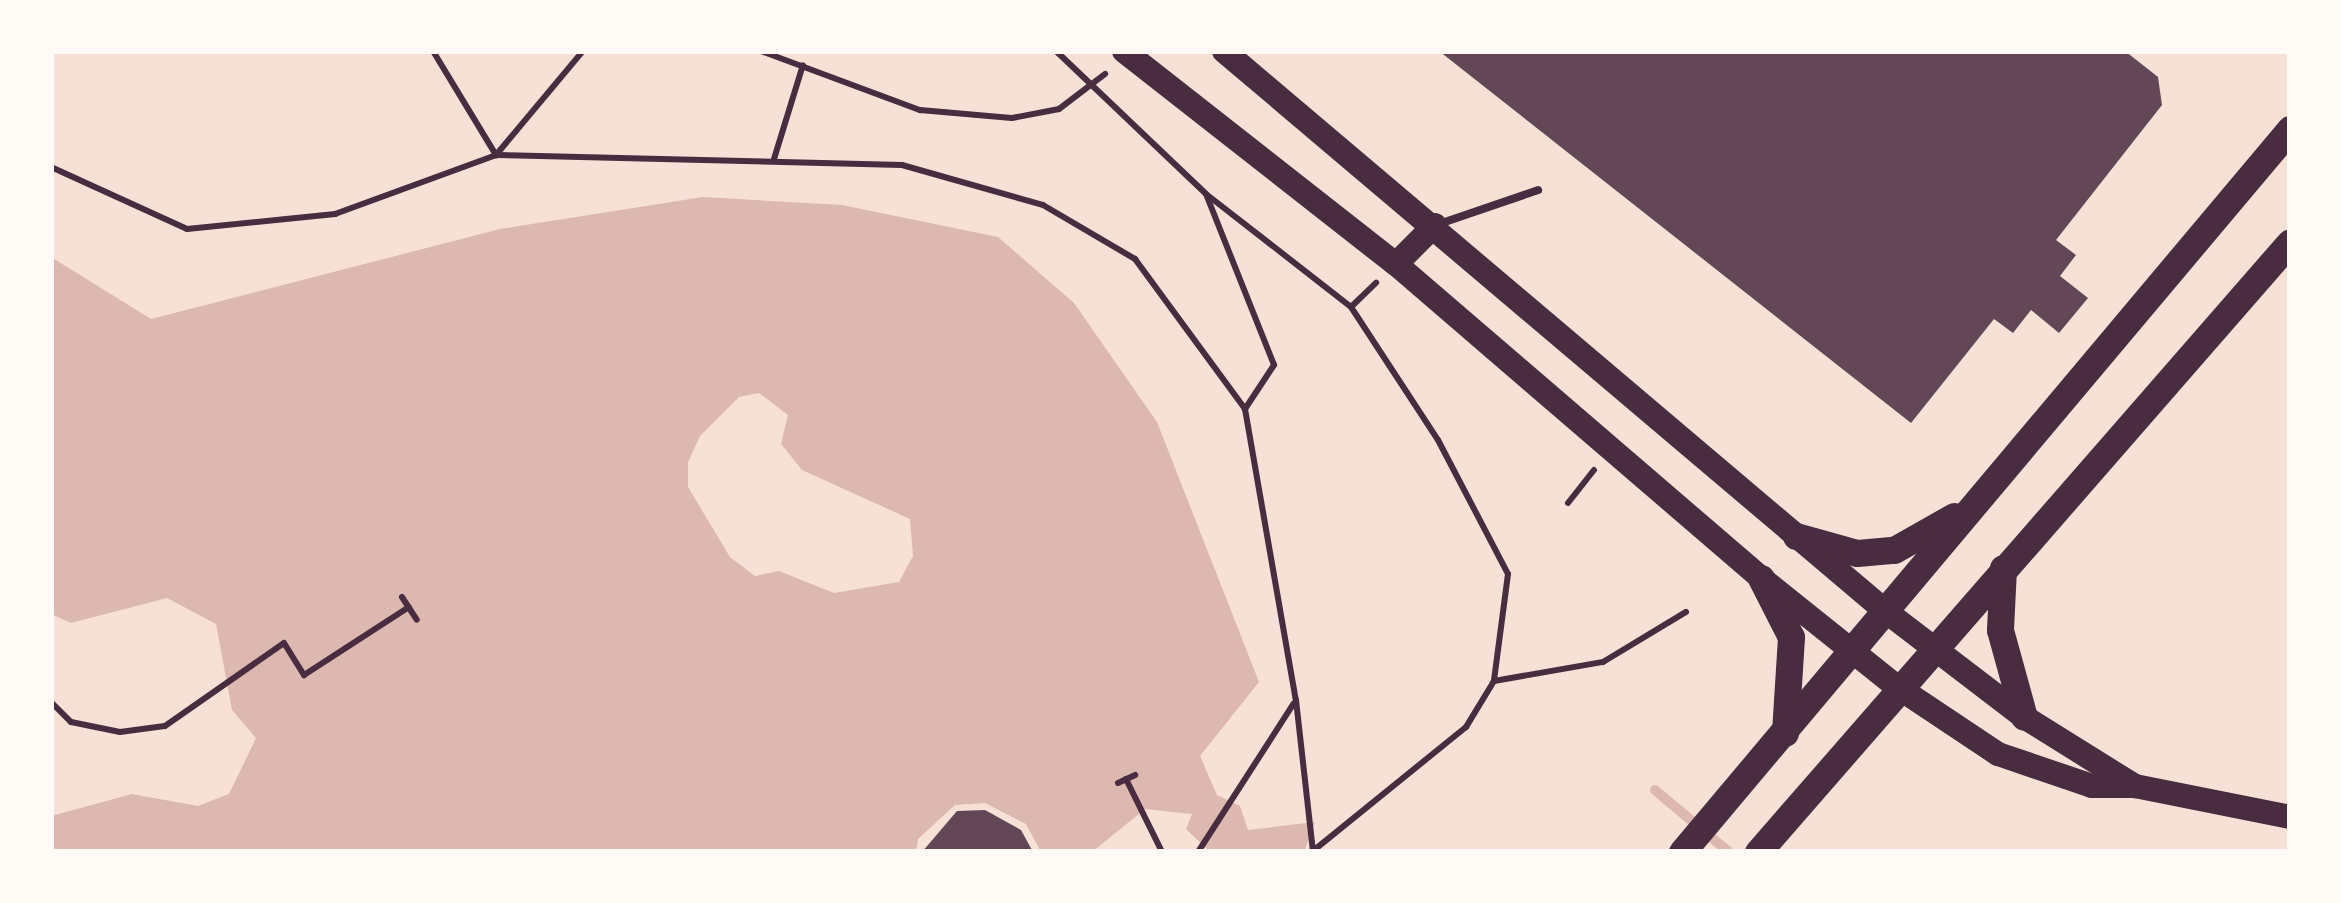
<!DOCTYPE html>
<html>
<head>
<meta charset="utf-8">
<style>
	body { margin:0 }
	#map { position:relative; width:2341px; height:903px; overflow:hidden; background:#f7e1d7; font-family:"Fira Sans",sans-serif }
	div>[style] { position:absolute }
	.water>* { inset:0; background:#dcb8b0 }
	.stream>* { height:10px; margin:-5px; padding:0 5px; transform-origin:5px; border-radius:5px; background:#dcb8b0 }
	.building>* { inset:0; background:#644757 }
	.path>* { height:6px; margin:-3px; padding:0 3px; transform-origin:3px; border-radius:3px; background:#4a2c40 }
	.service>* { height:8px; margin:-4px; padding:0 4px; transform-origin:4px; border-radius:4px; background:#4a2c40 }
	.secondary>* { height:24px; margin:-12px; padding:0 12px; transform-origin:12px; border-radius:12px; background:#4a2c40 }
	.primary>* { height:27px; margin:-13.5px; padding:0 13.5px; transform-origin:13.5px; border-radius:13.5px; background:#4a2c40 }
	span { translate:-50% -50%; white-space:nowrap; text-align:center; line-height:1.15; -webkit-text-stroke:9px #fffaf5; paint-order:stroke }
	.frame { position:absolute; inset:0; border:54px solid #fffaf5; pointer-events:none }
</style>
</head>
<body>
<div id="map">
	<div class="water">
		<i style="clip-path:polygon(evenodd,703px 197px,842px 205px,998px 237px,1074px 303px,1157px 422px,1259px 682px,1200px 756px,1217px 795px,1240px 806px,1248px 830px,1315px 822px,1304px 852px,1210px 852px,1186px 829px,1192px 814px,1145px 809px,1092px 852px,1041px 852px,1026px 824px,985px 803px,955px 805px,918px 839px,916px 852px,51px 852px,51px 816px,132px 794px,198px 806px,229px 794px,256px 738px,232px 710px,216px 624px,167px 598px,71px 623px,51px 614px,51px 257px,151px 319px,500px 229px,703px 197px,759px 393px,788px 415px,781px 444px,802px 470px,910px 519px,913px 556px,899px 582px,834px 593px,779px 571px,755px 576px,730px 557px,688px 487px,688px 462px,700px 436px,739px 397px,759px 393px)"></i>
	</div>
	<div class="stream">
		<i style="left:1655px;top:790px;width:97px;rotate:40deg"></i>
	</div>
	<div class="building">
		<i style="clip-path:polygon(1439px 51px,2125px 51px,2158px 77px,2162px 105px,2056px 240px,2076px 255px,2060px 276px,2088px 298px,2059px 333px,2031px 310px,2013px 333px,1994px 319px,1911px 423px)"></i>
		<i style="clip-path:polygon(985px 810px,1021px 830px,1033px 852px,922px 852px,957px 811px)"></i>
	</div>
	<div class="path">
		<i style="left:433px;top:51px;width:122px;rotate:58.8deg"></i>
		<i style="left:496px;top:155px;width:136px;rotate:-50.1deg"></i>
		<i style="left:761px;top:51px;width:170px;rotate:20.4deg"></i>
		<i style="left:920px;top:110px;width:92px;rotate:5deg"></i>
		<i style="left:1012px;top:118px;width:48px;rotate:-10.8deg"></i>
		<i style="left:1059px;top:109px;width:58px;rotate:-37.3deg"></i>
		<i style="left:1056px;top:51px;width:207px;rotate:43.6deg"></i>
		<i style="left:1206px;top:194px;width:184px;rotate:37.9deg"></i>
		<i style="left:1351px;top:307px;width:159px;rotate:56.8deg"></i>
		<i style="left:1438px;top:440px;width:151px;rotate:62.4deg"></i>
		<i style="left:1508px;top:574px;width:108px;rotate:97.5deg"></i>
		<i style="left:1494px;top:681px;width:54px;rotate:121.3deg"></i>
		<i style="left:1466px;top:727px;width:196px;rotate:141deg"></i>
		<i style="left:774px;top:159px;width:98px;rotate:-72.9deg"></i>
		<i style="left:51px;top:167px;width:149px;rotate:24.5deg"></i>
		<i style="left:187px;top:229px;width:149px;rotate:-5.8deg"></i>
		<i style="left:335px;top:214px;width:171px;rotate:-20.1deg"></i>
		<i style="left:496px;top:155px;width:406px;rotate:1.4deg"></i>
		<i style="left:902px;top:165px;width:147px;rotate:15.8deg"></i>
		<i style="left:1043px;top:205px;width:107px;rotate:30.4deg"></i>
		<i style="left:1135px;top:259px;width:186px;rotate:53.7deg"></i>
		<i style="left:1245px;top:409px;width:295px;rotate:80.1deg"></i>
		<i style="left:1296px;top:700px;width:153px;rotate:83.6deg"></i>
		<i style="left:1206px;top:194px;width:184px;rotate:68.3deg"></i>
		<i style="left:1274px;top:365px;width:53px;rotate:123.4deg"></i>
		<i style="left:1351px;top:307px;width:35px;rotate:-44deg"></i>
		<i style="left:1568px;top:503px;width:42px;rotate:-51.8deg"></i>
		<i style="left:402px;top:597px;width:27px;rotate:57deg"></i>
		<i style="left:1494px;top:681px;width:111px;rotate:-9.9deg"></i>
		<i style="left:1603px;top:662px;width:97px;rotate:-31.1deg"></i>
		<i style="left:51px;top:702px;width:28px;rotate:45deg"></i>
		<i style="left:71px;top:722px;width:50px;rotate:11.5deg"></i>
		<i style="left:120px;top:732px;width:45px;rotate:-7.6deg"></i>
		<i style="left:165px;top:726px;width:145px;rotate:-34.9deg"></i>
		<i style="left:284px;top:643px;width:38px;rotate:58deg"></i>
		<i style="left:304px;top:675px;width:125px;rotate:-32.9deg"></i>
		<i style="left:1126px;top:779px;width:81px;rotate:63.7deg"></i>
		<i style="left:1118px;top:783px;width:19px;rotate:-25deg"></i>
		<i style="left:1198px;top:852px;width:177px;rotate:-57.2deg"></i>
	</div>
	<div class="service">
		<i style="left:1436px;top:225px;width:108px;rotate:-18.9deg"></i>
	</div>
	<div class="secondary">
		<i style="left:1124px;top:51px;width:345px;rotate:38.1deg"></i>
		<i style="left:1396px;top:264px;width:481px;rotate:40.7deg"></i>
		<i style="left:1761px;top:578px;width:173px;rotate:38.7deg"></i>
		<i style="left:1896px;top:686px;width:123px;rotate:33.7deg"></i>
		<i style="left:1998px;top:754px;width:99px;rotate:18.8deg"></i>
		<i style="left:2092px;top:786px;width:43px"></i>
		<i style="left:2135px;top:786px;width:158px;rotate:11.3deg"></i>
		<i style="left:1224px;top:51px;width:865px;rotate:40.26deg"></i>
		<i style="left:1884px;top:610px;width:176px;rotate:37.4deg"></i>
		<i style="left:2024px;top:717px;width:131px;rotate:31.9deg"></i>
		<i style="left:1396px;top:264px;width:55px;rotate:-45deg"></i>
	</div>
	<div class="primary">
		<i style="left:1796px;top:536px;width:63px;rotate:15.6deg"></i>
		<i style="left:1857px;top:553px;width:37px;rotate:-5deg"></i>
		<i style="left:1894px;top:550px;width:69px;rotate:-29.5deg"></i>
		<i style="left:2003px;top:568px;width:62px;rotate:92.8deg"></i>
		<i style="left:2000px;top:630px;width:90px;rotate:74.6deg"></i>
		<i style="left:1761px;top:578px;width:66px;rotate:63deg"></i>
		<i style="left:1791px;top:637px;width:96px;rotate:93.6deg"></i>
		<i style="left:1682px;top:852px;width:945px;rotate:-49.94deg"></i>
		<i style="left:1758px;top:852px;width:809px;rotate:-48.91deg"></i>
	</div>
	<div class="frame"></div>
</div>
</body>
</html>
